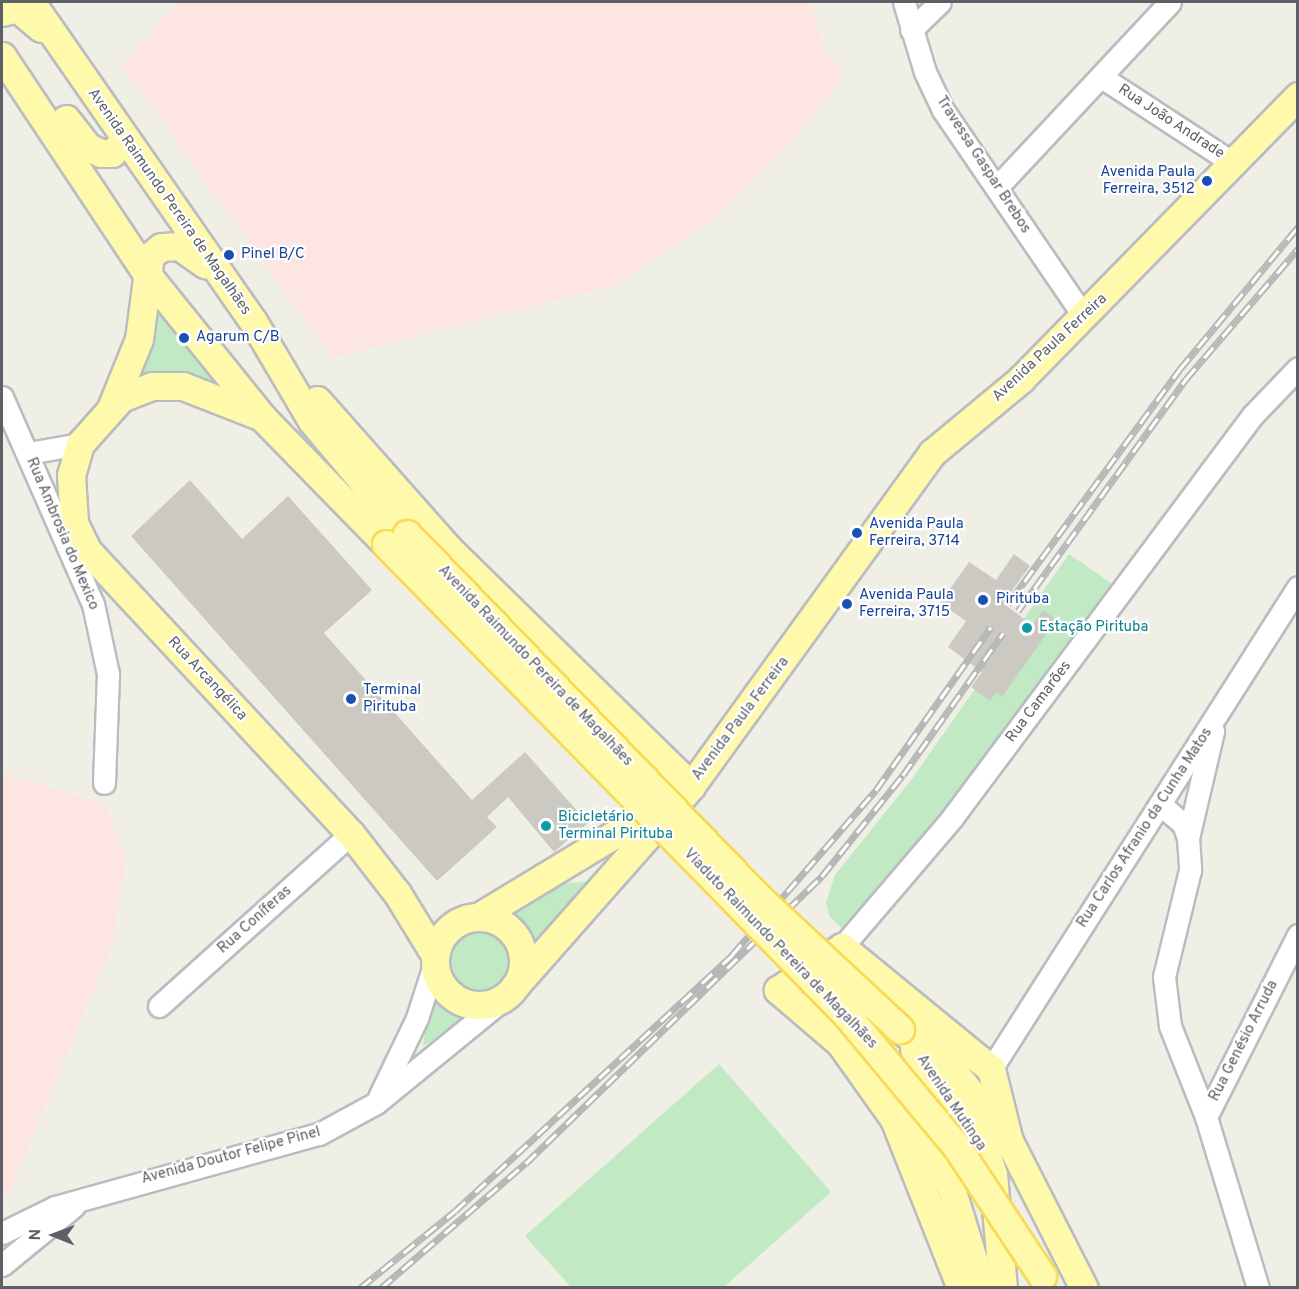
<!DOCTYPE html>
<html>
<head>
<meta charset="utf-8">
<style>
	body { margin:0 }
	#map { position:relative; width:1299px; height:1289px; overflow:hidden; background:#f0efe5; font-family:Overpass,sans-serif }
	div>[style] { position:absolute }
	.medical>* { inset:0; background:#fde6e1 }
	.green>* { inset:0; background:#c0e9c4 }
	.round { border-radius:50% }
	.building>* { inset:0; background:#cbc9c2 }
	.roads { filter:drop-shadow(2px 0 #babcc1) drop-shadow(-2px 0 #babcc1) drop-shadow(0 2px #babcc1) drop-shadow(0 -2px #babcc1) }
	.minor>* { height:21px; margin:-10.5px; padding:0 10.5px; transform-origin:10.5px; border-radius:10.5px; background:#fff }
	.major>* { height:27px; margin:-13.5px; padding:0 13.5px; transform-origin:13.5px; border-radius:13.5px; background:#fff9ab }
	.major>.ring { margin:-13.5px; padding:0; box-sizing:content-box; background:none; border:27px solid #fff9ab; border-radius:50% }
	.rail>* { height:7px; margin-top:-3.5px; transform-origin:0; background:repeating-linear-gradient(90deg,#fff 0 14px,#b6b7b7 0 28px); box-sizing:border-box; border-block:2px solid #b6b7b7 }
	.bridges { filter:drop-shadow(2px 0 #f9da56) drop-shadow(-2px 0 #f9da56) drop-shadow(0 2px #f9da56) drop-shadow(0 -2px #f9da56) }
	.major-bridge>* { height:27px; margin:-13.5px; padding:0 13.5px; transform-origin:13.5px; border-radius:13.5px; background:#fff9ab }
	.dots>* { width:16px; height:16px; translate:-50% -50%; box-sizing:border-box; border:3px solid #fff; border-radius:50% }
	span { translate:-50% -50%; white-space:nowrap; text-align:center; line-height:1.15; -webkit-text-stroke:4.5px #fff; paint-order:stroke }
	.street-label { font-size:15px; color:#5d6066 }
	.transit-label { font-size:15px; color:#164399 }
	.right { translate:-100% -50%; text-align:right }
	.left { translate:0 -50%; text-align:left }
	.culture-label { font-size:15px; color:#0d838f }
	.frame { position:absolute; inset:0; border:3px solid #5d6066; pointer-events:none }
	.north { position:absolute; left:24px; top:1205px; width:60px; height:60px; -webkit-text-stroke:4px #fff; paint-order:stroke; rotate:271deg; font-size:16px; font-weight:700; line-height:24px; text-align:center; color:#5d6066 }
	.north::after { content:''; display:block; margin:auto; width:21px; height:27px; background:#5d6066; clip-path:polygon(50% 0,100% 100%,50% 72%,0 100%) }
</style>
</head>
<body>
<div id="map">
	<div class="medical">
		<i style="clip-path:polygon(177px 2px,810px 2px,824px 46px,844px 75px,796px 137px,717px 217px,616px 285px,332px 358px,122px 65px)"></i>
		<i style="clip-path:polygon(2px 772px,105px 805px,126px 859px,112px 946px,9px 1193px,2px 1196px)"></i>
	</div>
	<div class="green">
		<i style="clip-path:polygon(152px 301px,240px 398px,132px 386px)"></i>
		<i style="clip-path:polygon(1069px 554px,1115px 586px,849px 935px,830px 917px,826px 903px,835px 875px,912px 779px)"></i>
		<i style="clip-path:polygon(596px 881px,526px 963px,520px 936px,500px 911px,555px 884px)"></i>
		<i class="round" style="left:442px;top:926px;width:70px;height:70px"></i>
		<i style="clip-path:polygon(432px 976px,456px 1005px,485px 1009px,423px 1046px)"></i>
		<i style="clip-path:polygon(719px 1064px,831px 1192px,724px 1287px,571px 1287px,525px 1236px)"></i>
	</div>
	<div class="building">
		<i style="clip-path:polygon(190px 480px,242px 539px,288px 496px,372px 590px,324px 633px,472px 800px,525px 752px,588px 823px,554px 852px,508px 797px,487px 817px,497px 827px,437px 881px,131px 536px)"></i>
		<i style="clip-path:polygon(1014px 554px,1030px 566px,1003px 603px,1032px 625px,1043px 610px,1056px 620px,1002px 697px,996px 692px,990px 701px,971px 687px,982px 672px,948px 647px,966px 621px,940px 603px,969px 562px,996px 580px)"></i>
	</div>
	<div class="roads">
		<div class="minor">
			<i style="left:904px;top:2px;width:73px;rotate:73.3deg"></i>
			<i style="left:925px;top:72px;width:42px;rotate:64.7deg"></i>
			<i style="left:943px;top:110px;width:250px;rotate:55.7deg"></i>
			<i style="left:911px;top:30px;width:40px;rotate:-44deg"></i>
			<i style="left:1103px;top:78px;width:155px;rotate:33.2deg"></i>
			<i style="left:997px;top:187px;width:253px;rotate:-46.9deg"></i>
			<i style="left:2px;top:397px;width:226px;rotate:66.3deg"></i>
			<i style="left:93px;top:604px;width:72px;rotate:77.9deg"></i>
			<i style="left:108px;top:674px;width:109px;rotate:92.1deg"></i>
			<i style="left:28px;top:453px;width:53px;rotate:-9.8deg"></i>
			<i style="left:1160px;top:804px;width:30px;rotate:41deg"></i>
			<i style="left:1183px;top:824px;width:15px;rotate:70deg"></i>
			<i style="left:1188px;top:838px;width:32px;rotate:86deg"></i>
			<i style="left:1190px;top:870px;width:110px;rotate:103.7deg"></i>
			<i style="left:1164px;top:977px;width:49px;rotate:83deg"></i>
			<i style="left:1170px;top:1026px;width:98px;rotate:68.4deg"></i>
			<i style="left:1188px;top:838px;width:110px;rotate:-76.8deg"></i>
			<i style="left:842px;top:947px;width:170px;rotate:-49.5deg"></i>
			<i style="left:952px;top:818px;width:502px;rotate:-53.27deg"></i>
			<i style="left:1252px;top:416px;width:66px;rotate:-46.2deg"></i>
			<i style="left:159px;top:1006px;width:258px;rotate:-41.9deg"></i>
			<i style="left:991px;top:1069px;width:571px;rotate:-57.51deg"></i>
			<i style="left:379px;top:1097px;width:88px;rotate:-64.3deg"></i>
			<i style="left:417px;top:1018px;width:59px;rotate:-72.2deg"></i>
			<i style="left:2px;top:1233px;width:59px;rotate:-26.1deg"></i>
			<i style="left:55px;top:1207px;width:274px;rotate:-15.5deg"></i>
			<i style="left:319px;top:1134px;width:65px;rotate:-28.5deg"></i>
			<i style="left:376px;top:1103px;width:168px;rotate:-39.2deg"></i>
			<i style="left:2px;top:1265px;width:93px;rotate:-39.3deg"></i>
			<i style="left:1258px;top:1288px;width:179px;rotate:-106.9deg"></i>
			<i style="left:1206px;top:1117px;width:204px;rotate:-63.2deg"></i>
		</div>
		<div class="major">
			<i style="left:31px;top:2px;width:389px;rotate:55.2deg"></i>
			<i style="left:253px;top:321px;width:116px;rotate:59.5deg"></i>
			<i style="left:312px;top:421px;width:148px;rotate:49.9deg"></i>
			<i style="left:2px;top:12px;width:16px;rotate:-15deg"></i>
			<i style="left:17px;top:8px;width:31px;rotate:40deg"></i>
			<i style="left:2px;top:56px;width:260px;rotate:56.4deg"></i>
			<i style="left:146px;top:273px;width:185px;rotate:51.1deg"></i>
			<i style="left:262px;top:417px;width:177px;rotate:45.7deg"></i>
			<i style="left:66px;top:119px;width:36px;rotate:52deg"></i>
			<i style="left:88px;top:147px;width:14px;rotate:25deg"></i>
			<i style="left:101px;top:153px;width:11px"></i>
			<i style="left:112px;top:153px;width:17px;rotate:-45deg"></i>
			<i style="left:317px;top:400px;width:199px;rotate:48.5deg"></i>
			<i style="left:449px;top:549px;width:339px;rotate:44.4deg"></i>
			<i style="left:111px;top:408px;width:74px;rotate:-67.9deg"></i>
			<i style="left:139px;top:339px;width:84px;rotate:-82.5deg"></i>
			<i style="left:150px;top:256px;width:14px;rotate:-39deg"></i>
			<i style="left:161px;top:247px;width:18px;rotate:-3deg"></i>
			<i style="left:179px;top:246px;width:32px;rotate:35deg"></i>
			<i style="left:262px;top:417px;width:85px;rotate:-158.6deg"></i>
			<i style="left:183px;top:386px;width:31px;rotate:180deg"></i>
			<i style="left:152px;top:386px;width:33px;rotate:159deg"></i>
			<i style="left:121px;top:398px;width:62px;rotate:131.7deg"></i>
			<i style="left:80px;top:444px;width:32px;rotate:106deg"></i>
			<i style="left:71px;top:475px;width:48px;rotate:86.4deg"></i>
			<i style="left:74px;top:523px;width:30px;rotate:64deg"></i>
			<i style="left:87px;top:550px;width:388px;rotate:47.1deg"></i>
			<i style="left:351px;top:834px;width:75px;rotate:52.1deg"></i>
			<i style="left:397px;top:893px;width:73px;rotate:58.5deg"></i>
			<i class="ring" style="left:435px;top:917px;width:61px;height:61px"></i>
			<i style="left:478px;top:917px;width:222px;rotate:-31.2deg"></i>
			<i style="left:514px;top:987px;width:268px;rotate:-48.6deg"></i>
			<i style="left:691px;top:786px;width:411px;rotate:-54.1deg"></i>
			<i style="left:932px;top:453px;width:116px;rotate:-39.7deg"></i>
			<i style="left:1021px;top:379px;width:396px;rotate:-45.6deg"></i>
			<i style="left:900px;top:1029px;width:64px;rotate:37.4deg"></i>
			<i style="left:951px;top:1068px;width:93px;rotate:51.5deg"></i>
			<i style="left:1009px;top:1141px;width:165px;rotate:63deg"></i>
			<i style="left:914px;top:1049px;width:123px;rotate:54.9deg"></i>
			<i style="left:985px;top:1150px;width:25px;rotate:72deg"></i>
			<i style="left:993px;top:1174px;width:114px;rotate:85deg"></i>
			<i style="left:909px;top:1096px;width:104px;rotate:65.6deg"></i>
			<i style="left:952px;top:1191px;width:102px;rotate:72.8deg"></i>
			<i style="left:961px;top:1288px;width:182px;rotate:-111.6deg"></i>
			<i style="left:894px;top:1119px;width:93px;rotate:-125.4deg"></i>
			<i style="left:840px;top:1043px;width:82px;rotate:-139.5deg"></i>
			<i style="left:778px;top:990px;width:77px;rotate:-33.9deg"></i>
			<i style="left:842px;top:947px;width:193px;rotate:39.3deg"></i>
			<i style="left:991px;top:1069px;width:74px;rotate:76deg"></i>
		</div>
	</div>
	<div class="rail">
		<i style="left:1008px;top:604px;width:291px;rotate:-53.8deg"></i>
		<i style="left:1180px;top:369px;width:185px;rotate:-50.3deg"></i>
		<i style="left:1018px;top:611px;width:286px;rotate:-54.1deg"></i>
		<i style="left:1186px;top:379px;width:172px;rotate:-49.3deg"></i>
		<i style="left:360px;top:1288px;width:122px;rotate:-39deg"></i>
		<i style="left:455px;top:1211px;width:377px;rotate:-42.7deg"></i>
		<i style="left:732px;top:955px;width:219px;rotate:-48.9deg"></i>
		<i style="left:876px;top:790px;width:199px;rotate:-54.8deg"></i>
		<i style="left:381px;top:1288px;width:191px;rotate:-40.8deg"></i>
		<i style="left:526px;top:1163px;width:412px;rotate:-44.1deg"></i>
		<i style="left:822px;top:876px;width:129px;rotate:-51.3deg"></i>
		<i style="left:903px;top:775px;width:174px;rotate:-54.8deg"></i>
	</div>
	<div class="bridges">
		<div class="major-bridge">
			<i style="left:407px;top:534px;width:509px;rotate:45.95deg"></i>
			<i style="left:761px;top:900px;width:190px;rotate:42.9deg"></i>
			<i style="left:386px;top:544px;width:658px;rotate:45.62deg"></i>
			<i style="left:846px;top:1014px;width:172px;rotate:50.2deg"></i>
			<i style="left:956px;top:1146px;width:156px;rotate:56.5deg"></i>
		</div>
	</div>
	<div class="dots">
		<i style="left:1207px;top:181px;background:#1a4fb4"></i>
		<i style="left:229px;top:255px;background:#1a4fb4"></i>
		<i style="left:184px;top:338px;background:#1a4fb4"></i>
		<i style="left:857px;top:533px;background:#1a4fb4"></i>
		<i style="left:983px;top:600px;background:#1a4fb4"></i>
		<i style="left:847px;top:604px;background:#1a4fb4"></i>
		<i style="left:1027px;top:628px;background:#0f9aa8"></i>
		<i style="left:351px;top:699px;background:#1a4fb4"></i>
		<i style="left:546px;top:826px;background:#0f9aa8"></i>
	</div>
	<div class="street-label">
		<span style="left:1171px;top:122px;rotate:33deg">Rua João Andrade</span>
		<span style="left:983px;top:165px;rotate:57deg">Travessa Gaspar Brebos</span>
		<span style="left:169px;top:202px;rotate:55deg">Avenida Raimundo Pereira de Magalhães</span>
		<span style="left:1050px;top:348px;rotate:-43deg">Avenida Paula Ferreira</span>
		<span style="left:62px;top:534px;rotate:67deg">Rua Ambrosia do Mexico</span>
		<span style="left:535px;top:666px;rotate:46deg">Avenida Raimundo Pereira de Magalhães</span>
		<span style="left:207px;top:679px;rotate:47deg">Rua Arcangélica</span>
		<span style="left:1039px;top:702px;rotate:-53deg">Rua Camarões</span>
		<span style="left:741px;top:719px;rotate:-53deg">Avenida Paula Ferreira</span>
		<span style="left:1145px;top:828px;rotate:-57deg">Rua Carlos Afranio da Cunha Matos</span>
		<span style="left:255px;top:920px;rotate:-42deg">Rua Coníferas</span>
		<span style="left:780px;top:949px;rotate:46deg">Viaduto Raimundo Pereira de Magalhães</span>
		<span style="left:1244px;top:1041px;rotate:-63deg">Rua Genésio Arruda</span>
		<span style="left:951px;top:1103px;rotate:56deg">Avenida Mutinga</span>
		<span style="left:231px;top:1156px;rotate:-15deg">Avenida Doutor Felipe Pinel</span>
	</div>
	<div class="transit-label">
		<span class="right" style="left:1195px;top:181px">Avenida Paula<br>Ferreira, 3512</span>
		<span class="left" style="left:241px;top:255px">Pinel B/C</span>
		<span class="left" style="left:196px;top:338px">Agarum C/B</span>
		<span class="left" style="left:869px;top:533px">Avenida Paula<br>Ferreira, 3714</span>
		<span class="left" style="left:859px;top:604px">Avenida Paula<br>Ferreira, 3715</span>
		<span class="left" style="left:996px;top:600px">Pirituba</span>
		<span class="left" style="left:363px;top:699px">Terminal<br>Pirituba</span>
	</div>
	<div class="culture-label">
		<span class="left" style="left:1039px;top:628px">Estação Pirituba</span>
		<span class="left" style="left:558px;top:826px">Bicicletário<br>Terminal Pirituba</span>
	</div>
	<div class="frame"></div>
	<div class="north">N</div>
</div>
</body>
</html>
